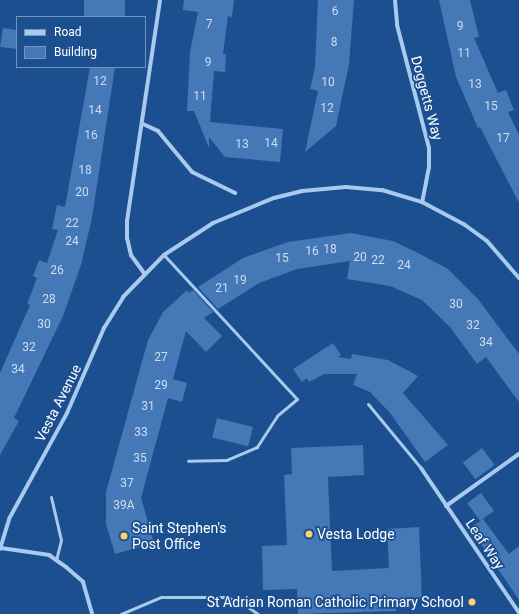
<!DOCTYPE html>
<html>
<head>
<meta charset="utf-8">
<style>
	body { margin:0 }
	#map { position:relative; width:519px; height:614px; overflow:hidden; background:#1b4f8f; font-family:Roboto,sans-serif }
	div>[style] { position:absolute }
	.building>* { inset:0; background:#4478b7; transform-origin:0 0 }
	.lane>* { height:3px; margin:-1.5px; padding:0 1.5px; transform-origin:1.5px; border-radius:1.5px; background:#a9c9ee }
	.street>* { height:4px; margin:-2px; padding:0 2px; transform-origin:2px; border-radius:2px; background:#a9c9ee }
	.dots>* { width:11px; height:11px; translate:-50% -50%; box-sizing:border-box; border:2px solid #1b4f8f; border-radius:50% }
	span { translate:-50% -50%; white-space:nowrap; text-align:center; line-height:1.15; -webkit-text-stroke:3.5px #1b4f8f; paint-order:stroke }
	.number-label { font-size:12px; color:#d0dded }
	.number-label span { -webkit-text-stroke-width:0 }
	.street-label { font-size:14px; color:#fff }
	.poi-label { font-size:14px; color:#fff }
	.left { translate:0 -50%; text-align:left }
	.right { translate:-100% -50%; text-align:right }
	.legend { position:absolute; left:16px; top:16px; width:130px; height:52px; box-sizing:border-box; background:#1b4f8f; border:1px solid #7695bc; margin:0; padding:5px 7px; list-style:none; font-size:12px; color:#fff }
	.legend li { display:flex; align-items:center; gap:8px; height:20px }
	.legend b { width:20px; border:1px solid #7695bc }
</style>
</head>
<body>
<div id="map">
	<div class="building">
		<i style="left:84px;top:0;width:41px;height:17px"></i>
		<i style="clip-path:polygon(184px 0,234px 0,232px 17px,228px 16px,223px 54px,226px 54px,225px 72px,214px 71px,210px 122px,283px 129px,280px 162px,225px 157px,209px 137px,209px 148px,194px 111px,187px 111px,190px 52px,198px 12px,183px 10px)"></i>
		<i style="clip-path:polygon(318px 0,354px 0,349px 64px,336px 126px,305px 152px,318px 91px,310px 89px,315px 68px)"></i>
		<i style="clip-path:polygon(439px 0,470px 0,479px 37px,474px 38px,498px 93px,506px 90px,514px 110px,508px 112px,519px 135px,519px 203px,480px 127px,478px 128px,456px 77px)"></i>
		<i style="clip-path:polygon(3px 28px,17px 30px,17px 49px,0 47px)"></i>
		<i style="clip-path:polygon(90px 67px,115px 67px,92px 218px,81px 265px,63px 316px,14px 418px,19px 421px,0 455px,0 373px,30px 305px,27px 304px,37px 278px,33px 276px,39px 260px,47px 263px,58px 230px,52px 229px,57px 205px,65px 207px)"></i>
		<i style="clip-path:polygon(351px 233px,393px 241px,418px 253px,448px 269px,478px 299px,519px 354px,519px 402px,486px 357px,477px 364px,450px 327px,422px 300px,390px 286px,347px 279px,350px 261px,297px 269px,259px 283px,218px 309px,198px 287px,243px 258px,288px 242px)"></i>
		<i style="clip-path:polygon(187px 290px,189px 293px,193px 290px,213px 312px,204px 318px,222px 336px,206px 352px,186px 331px,173px 379px,187px 383px,182px 402px,168px 398px,141px 498px,154px 543px,115px 554px,106px 524px,106px 492px,148px 340px,163px 312px)"></i>
		<i style="clip-path:polygon(333px 343px,341px 355px,338px 357px,351px 359px,352px 354px,388px 360px,418px 376px,403px 393px,448px 445px,425px 462px,390px 413px,370px 392px,353px 385px,357px 374px,324px 374px,309px 382px,307px 378px,302px 382px,293px 369px)"></i>
		<i style="left:217px;top:418px;width:37px;height:20px;rotate:14deg"></i>
		<i style="clip-path:polygon(363px 445px,364px 475px,328px 477px,332px 571px,389px 568px,387px 529px,419px 527px,422px 599px,396px 600px,396px 611px,298px 614px,297px 589px,263px 590px,262px 546px,287px 545px,284px 475px,292px 474px,291px 448px)"></i>
		<i style="left:482px;top:448px;width:21px;height:24px;rotate:53deg"></i>
		<i style="left:481px;top:493px;width:22px;height:17px;rotate:54deg"></i>
		<i style="clip-path:polygon(483px 519px,509px 554px,519px 546px,519px 600px,470px 528px)"></i>
	</div>
	<div class="lane">
		<i style="left:164px;top:255px;width:196px;rotate:47.3deg"></i>
		<i style="left:297px;top:399px;width:26px;rotate:140deg"></i>
		<i style="left:277px;top:416px;width:37px;rotate:123deg"></i>
		<i style="left:257px;top:447px;width:33px;rotate:157deg"></i>
		<i style="left:227px;top:460px;width:39px;rotate:179deg"></i>
		<i style="left:368px;top:404px;width:83px;rotate:50.4deg"></i>
		<i style="left:51px;top:497px;width:44px;rotate:76.9deg"></i>
		<i style="left:61px;top:540px;width:21px;rotate:104deg"></i>
		<i style="left:121px;top:614px;width:43px;rotate:-23deg"></i>
		<i style="left:161px;top:597px;width:66px"></i>
		<i style="left:227px;top:597px;width:20px;rotate:24deg"></i>
		<i style="left:245px;top:605px;width:16px;rotate:35deg"></i>
	</div>
	<div class="street">
		<i style="left:395px;top:0;width:25px;rotate:85deg"></i>
		<i style="left:397px;top:25px;width:127px;rotate:75.4deg"></i>
		<i style="left:429px;top:148px;width:19px;rotate:90deg"></i>
		<i style="left:429px;top:167px;width:36px;rotate:101deg"></i>
		<i style="left:143px;top:124px;width:17px;rotate:25deg"></i>
		<i style="left:158px;top:131px;width:53px;rotate:50.3deg"></i>
		<i style="left:192px;top:172px;width:48px;rotate:26deg"></i>
		<i style="left:144px;top:273px;width:22px;rotate:-126deg"></i>
		<i style="left:131px;top:255px;width:17px;rotate:-103deg"></i>
		<i style="left:127px;top:238px;width:17px;rotate:-90deg"></i>
		<i style="left:127px;top:221px;width:223px;rotate:-81.5deg"></i>
		<i style="left:421px;top:468px;width:175px;rotate:55.9deg"></i>
		<i style="left:446px;top:506px;width:90px;rotate:-35.5deg"></i>
		<i style="left:1px;top:548px;width:49px;rotate:8.3deg"></i>
		<i style="left:49px;top:555px;width:21px;rotate:35deg"></i>
		<i style="left:66px;top:567px;width:23px;rotate:41deg"></i>
		<i style="left:83px;top:582px;width:33px;rotate:74deg"></i>
		<i style="left:0;top:549px;width:31px;rotate:-73deg"></i>
		<i style="left:9px;top:519px;width:121px;rotate:-61.3deg"></i>
		<i style="left:67px;top:413px;width:93px;rotate:-66.5deg"></i>
		<i style="left:104px;top:328px;width:36px;rotate:-58deg"></i>
		<i style="left:123px;top:297px;width:59px;rotate:-45.7deg"></i>
		<i style="left:164px;top:255px;width:59px;rotate:-33.1deg"></i>
		<i style="left:213px;top:223px;width:66px;rotate:-22.3deg"></i>
		<i style="left:274px;top:198px;width:29px;rotate:-14deg"></i>
		<i style="left:302px;top:191px;width:44px;rotate:-5.2deg"></i>
		<i style="left:346px;top:187px;width:36px;rotate:5deg"></i>
		<i style="left:382px;top:190px;width:42px;rotate:16.7deg"></i>
		<i style="left:422px;top:202px;width:49px;rotate:28.1deg"></i>
		<i style="left:465px;top:225px;width:27px;rotate:36deg"></i>
		<i style="left:487px;top:241px;width:49px;rotate:49.1deg"></i>
	</div>
	<div class="dots">
		<i style="left:309px;top:534px;background:#ffd166"></i>
		<i style="left:124px;top:536px;background:#ffd166"></i>
		<i style="left:472px;top:602px;background:#ffd166"></i>
	</div>
	<div class="number-label">
		<span style="left:335px;top:12px">6</span>
		<span style="left:209px;top:25px">7</span>
		<span style="left:460px;top:27px">9</span>
		<span style="left:334px;top:43px">8</span>
		<span style="left:464px;top:54px">11</span>
		<span style="left:208px;top:63px">9</span>
		<span style="left:100px;top:82px">12</span>
		<span style="left:328px;top:83px">10</span>
		<span style="left:475px;top:85px">13</span>
		<span style="left:200px;top:97px">11</span>
		<span style="left:491px;top:107px">15</span>
		<span style="left:327px;top:109px">12</span>
		<span style="left:95px;top:111px">14</span>
		<span style="left:91px;top:136px">16</span>
		<span style="left:503px;top:139px">17</span>
		<span style="left:271px;top:144px">14</span>
		<span style="left:242px;top:145px">13</span>
		<span style="left:85px;top:171px">18</span>
		<span style="left:82px;top:193px">20</span>
		<span style="left:72px;top:224px">22</span>
		<span style="left:72px;top:242px">24</span>
		<span style="left:330px;top:250px">18</span>
		<span style="left:312px;top:252px">16</span>
		<span style="left:360px;top:258px">20</span>
		<span style="left:282px;top:259px">15</span>
		<span style="left:378px;top:261px">22</span>
		<span style="left:404px;top:266px">24</span>
		<span style="left:57px;top:271px">26</span>
		<span style="left:240px;top:281px">19</span>
		<span style="left:222px;top:289px">21</span>
		<span style="left:49px;top:300px">28</span>
		<span style="left:456px;top:305px">30</span>
		<span style="left:44px;top:325px">30</span>
		<span style="left:473px;top:326px">32</span>
		<span style="left:486px;top:343px">34</span>
		<span style="left:29px;top:348px">32</span>
		<span style="left:161px;top:358px">27</span>
		<span style="left:18px;top:370px">34</span>
		<span style="left:161px;top:386px">29</span>
		<span style="left:148px;top:407px">31</span>
		<span style="left:141px;top:433px">33</span>
		<span style="left:140px;top:459px">35</span>
		<span style="left:127px;top:484px">37</span>
		<span style="left:124px;top:506px">39A</span>
	</div>
	<div class="street-label">
		<span style="left:427px;top:98px;rotate:75deg">Doggetts Way</span>
		<span style="left:58px;top:403px;rotate:-63deg">Vesta Avenue</span>
		<span style="left:485px;top:544px;rotate:56deg">Leaf Way</span>
	</div>
	<div class="poi-label">
		<span class="left" style="left:132px;top:536px">Saint Stephen's<br>Post Office</span>
		<span class="left" style="left:317px;top:534px">Vesta Lodge</span>
		<span class="right" style="left:464px;top:602px">St Adrian Roman Catholic Primary School</span>
	</div>
	<ul class="legend">
	<li><b style="height:5px;background:#a9c9ee"></b>Road</li>
	<li><b style="height:11px;background:#4478b7"></b>Building</li>
	</ul>
</div>
</body>
</html>
